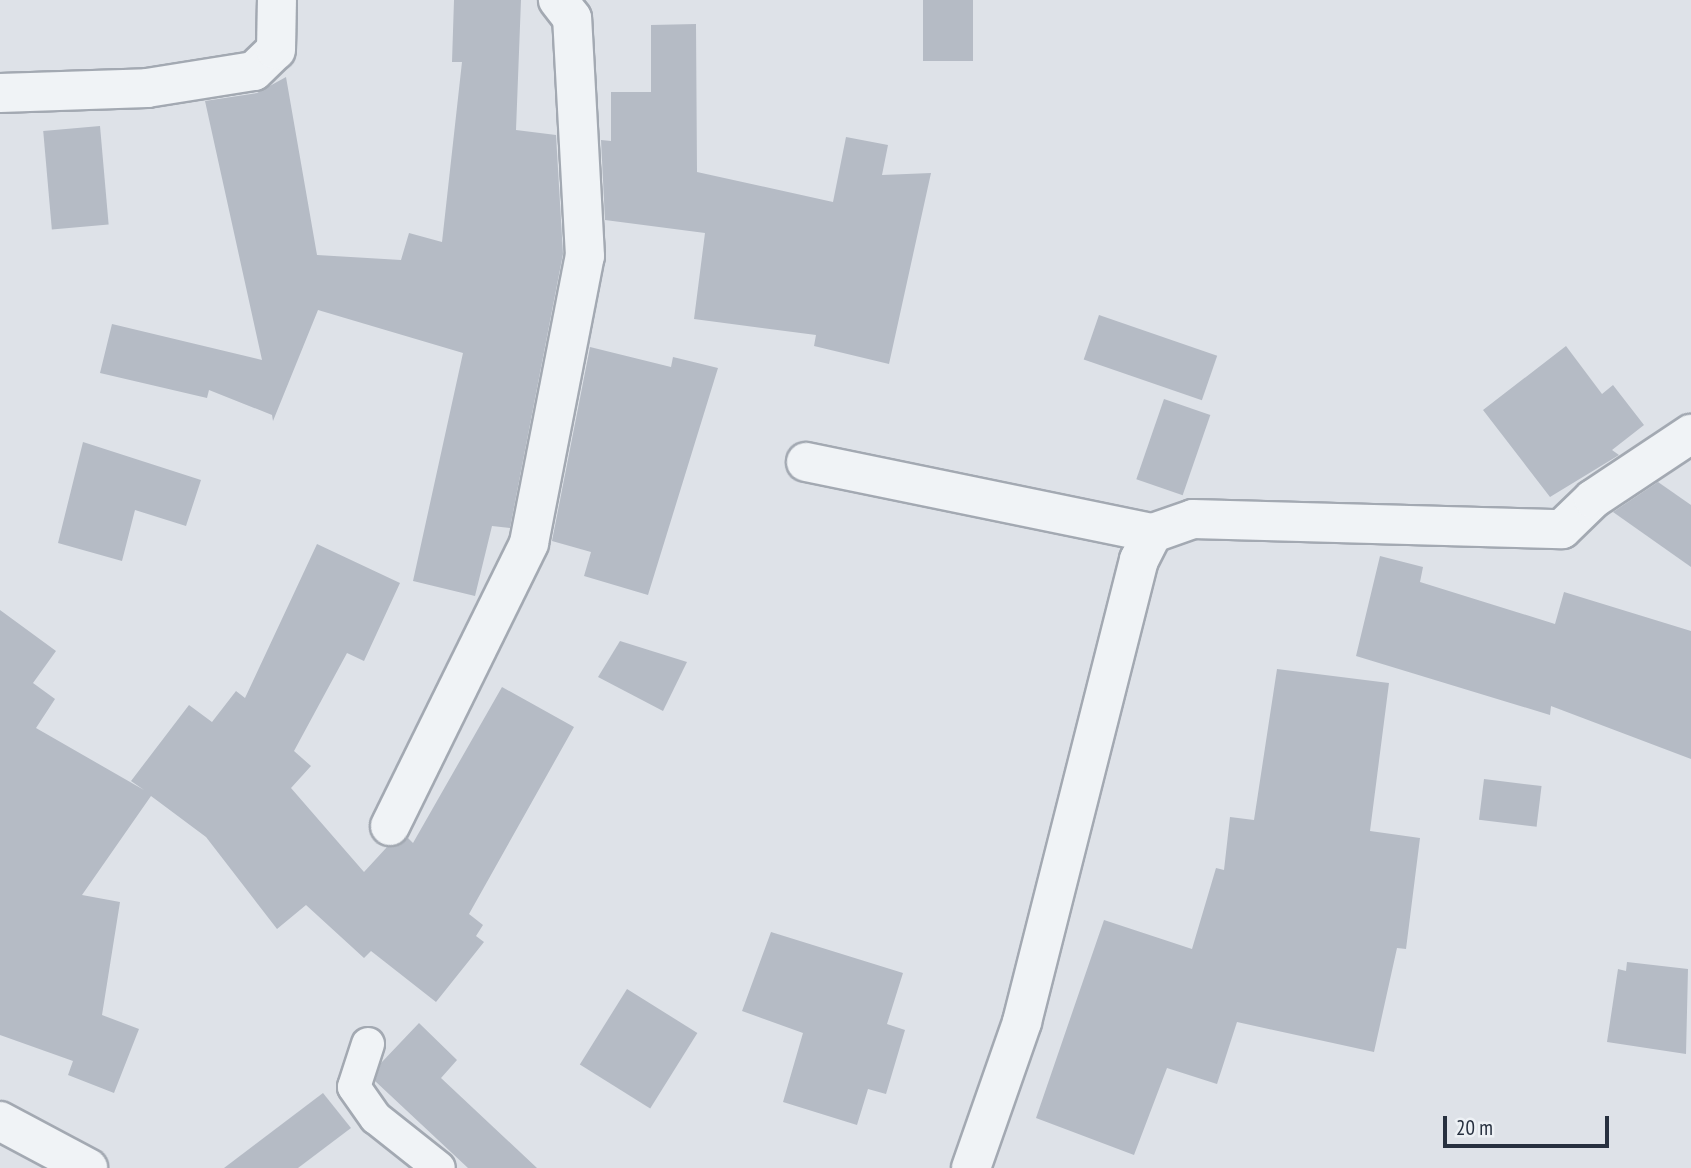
<!DOCTYPE html>
<html>
<head>
<meta charset="utf-8">
<style>
	body { margin:0 }
	#map { position:relative; width:1691px; height:1168px; overflow:hidden; background:#dee2e8; font-family:"PT Sans Narrow",sans-serif }
	div>[style] { position:absolute }
	.building>* { inset:0; background:#b5bbc5; transform-origin:0 0 }
	.roads { filter:drop-shadow(2px 0 #a3a9b2) drop-shadow(-2px 0 #a3a9b2) drop-shadow(0 2px #a3a9b2) drop-shadow(0 -2px #a3a9b2) }
	.service>* { height:32px; margin:-16px; padding:0 16px; transform-origin:16px; border-radius:16px; background:#f0f3f6 }
	.minor>* { height:38px; margin:-19px; padding:0 19px; transform-origin:19px; border-radius:19px; background:#f0f3f6 }
	span { translate:-50% -50%; white-space:nowrap; text-align:center; line-height:1.15; -webkit-text-stroke:5px #edf1f5; paint-order:stroke }
	.scale { position:absolute; left:1443px; top:1116px; width:166px; height:32px; box-sizing:border-box; border:4px solid #27303f; border-top:0; padding-left:9px; font-size:21px; line-height:24px; white-space:nowrap; color:#27303f; -webkit-text-stroke:5px #edf1f5; paint-order:stroke }
</style>
</head>
<body>
<div id="map">
	<div class="building">
		<i style="clip-path:polygon(454px 0,521px 0,516px 130px,556px 135px,563px 254px,510px 528px,492px 526px,475px 596px,413px 581px,463px 353px,318px 310px,273px 421px,272px 415px,209px 390px,207px 398px,100px 373px,112px 324px,262px 360px,205px 101px,257px 93px,286px 77px,317px 255px,401px 260px,409px 233px,442px 242px,462px 62px,452px 62px)"></i>
		<i style="left:923px;top:0;width:50px;height:61px"></i>
		<i style="clip-path:polygon(696px 24px,697px 172px,833px 202px,846px 137px,888px 145px,882px 175px,931px 173px,889px 364px,814px 346px,816px 335px,694px 319px,705px 233px,605px 220px,601px 140px,611px 141px,611px 92px,651px 92px,651px 25px)"></i>
		<i style="left:100px;top:126px;width:99px;height:57px;rotate:85deg"></i>
		<i style="left:1099px;top:315px;width:125px;height:47px;rotate:19deg"></i>
		<i style="clip-path:polygon(1566px 346px,1602px 394px,1613px 385px,1644px 425px,1612px 450px,1619px 455px,1550px 497px,1483px 410px)"></i>
		<i style="clip-path:polygon(590px 347px,671px 367px,673px 357px,718px 368px,648px 595px,584px 576px,591px 552px,552px 541px)"></i>
		<i style="left:1164px;top:399px;width:49px;height:85px;rotate:19deg"></i>
		<i style="clip-path:polygon(83px 442px,201px 480px,186px 526px,135px 510px,122px 561px,58px 543px)"></i>
		<i style="clip-path:polygon(1658px 482px,1691px 505px,1691px 567px,1613px 512px)"></i>
		<i style="clip-path:polygon(317px 544px,400px 583px,364px 661px,347px 653px,294px 751px,311px 766px,291px 788px,364px 872px,387px 847px,408px 838px,413px 843px,502px 687px,574px 727px,469px 914px,483px 925px,476px 936px,484px 942px,436px 1002px,371px 951px,364px 958px,306px 905px,277px 929px,206px 837px,151px 796px,82px 895px,120px 902px,102px 1015px,139px 1029px,114px 1093px,68px 1075px,73px 1061px,0 1035px,0 610px,56px 651px,33px 683px,55px 699px,36px 728px,144px 790px,131px 781px,189px 705px,212px 722px,236px 691px,245px 698px)"></i>
		<i style="clip-path:polygon(1380px 556px,1423px 567px,1420px 582px,1555px 624px,1564px 592px,1691px 631px,1691px 759px,1551px 706px,1550px 715px,1356px 656px)"></i>
		<i style="clip-path:polygon(620px 641px,687px 662px,663px 711px,598px 677px)"></i>
		<i style="clip-path:polygon(1277px 669px,1389px 683px,1370px 831px,1420px 838px,1406px 949px,1397px 948px,1374px 1052px,1237px 1022px,1217px 1084px,1167px 1068px,1134px 1155px,1036px 1118px,1104px 920px,1192px 949px,1216px 868px,1224px 870px,1230px 817px,1254px 820px)"></i>
		<i style="left:1484px;top:779px;width:58px;height:41px;rotate:7deg"></i>
		<i style="clip-path:polygon(771px 932px,903px 973px,887px 1024px,905px 1030px,886px 1094px,868px 1089px,857px 1125px,783px 1102px,803px 1033px,742px 1011px)"></i>
		<i style="clip-path:polygon(1627px 962px,1688px 969px,1686px 1054px,1607px 1042px,1618px 969px,1626px 971px)"></i>
		<i style="left:627px;top:989px;width:83px;height:89px;rotate:32deg"></i>
		<i style="clip-path:polygon(419px 1023px,457px 1060px,441px 1078px,537px 1168px,468px 1168px,375px 1081px,381px 1063px)"></i>
		<i style="clip-path:polygon(323px 1093px,351px 1128px,298px 1168px,224px 1168px)"></i>
	</div>
	<div class="roads">
		<div class="service">
			<i style="left:368px;top:1044px;width:45px;rotate:108deg"></i>
			<i style="left:354px;top:1087px;width:38px;rotate:55deg"></i>
			<i style="left:376px;top:1118px;width:80px;rotate:38.4deg"></i>
		</div>
		<div class="minor">
			<i style="left:0;top:93px;width:147px;rotate:-1.9deg"></i>
			<i style="left:147px;top:88px;width:108px;rotate:-9deg"></i>
			<i style="left:254px;top:71px;width:30px;rotate:-44deg"></i>
			<i style="left:276px;top:50px;width:50px;rotate:-88.9deg"></i>
			<i style="left:806px;top:462px;width:354px;rotate:11.6deg"></i>
			<i style="left:390px;top:826px;width:315px;rotate:-63.8deg"></i>
			<i style="left:529px;top:543px;width:292px;rotate:-79deg"></i>
			<i style="left:585px;top:256px;width:238px;rotate:-93.1deg"></i>
			<i style="left:572px;top:18px;width:23px;rotate:-128deg"></i>
			<i style="left:0;top:1121px;width:100px;rotate:28.1deg"></i>
			<i style="left:971px;top:1168px;width:155px;rotate:-70.7deg"></i>
			<i style="left:1022px;top:1022px;width:477px;rotate:-75.8deg"></i>
			<i style="left:1139px;top:560px;width:30px;rotate:-63deg"></i>
			<i style="left:1153px;top:533px;width:42px;rotate:-19.3deg"></i>
			<i style="left:1193px;top:519px;width:369px;rotate:1.6deg"></i>
			<i style="left:1562px;top:529px;width:43px;rotate:-44.1deg"></i>
			<i style="left:1593px;top:499px;width:118px;rotate:-33.6deg"></i>
		</div>
	</div>
	<div class="scale">20 m</div>
</div>
</body>
</html>
